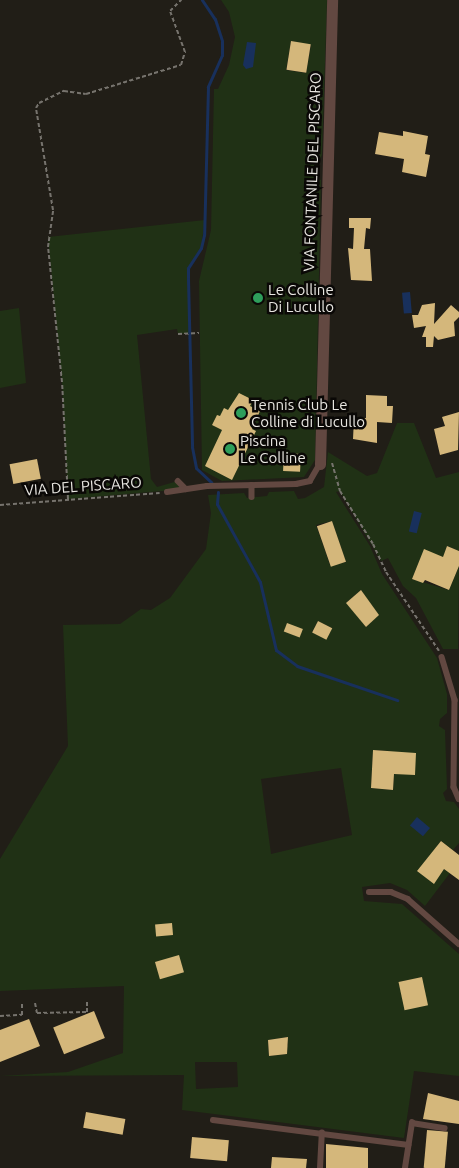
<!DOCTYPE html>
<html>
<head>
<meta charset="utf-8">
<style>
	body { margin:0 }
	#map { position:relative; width:459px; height:1168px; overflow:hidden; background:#211e17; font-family:Ubuntu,sans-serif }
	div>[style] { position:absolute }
	.green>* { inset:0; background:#203115 }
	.water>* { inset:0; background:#18305c; transform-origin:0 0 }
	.stream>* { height:3px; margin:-1.5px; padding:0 1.5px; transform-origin:1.5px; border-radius:1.5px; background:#18305c }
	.building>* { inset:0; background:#d4b77b; transform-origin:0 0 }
	.path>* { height:2px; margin-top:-1px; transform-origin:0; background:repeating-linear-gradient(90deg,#76736d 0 4px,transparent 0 6.5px) }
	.service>* { height:5.5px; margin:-2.75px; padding:0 2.75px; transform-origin:2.75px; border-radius:2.75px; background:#624841 }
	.minor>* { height:11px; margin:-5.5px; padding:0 5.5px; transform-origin:5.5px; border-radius:5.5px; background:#624841 }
	.dots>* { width:14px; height:14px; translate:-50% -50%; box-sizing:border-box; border:2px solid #0a0806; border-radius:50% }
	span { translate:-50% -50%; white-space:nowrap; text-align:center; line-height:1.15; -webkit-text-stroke:5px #0a0806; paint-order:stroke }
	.street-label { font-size:15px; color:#e8e6e1 }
	.poi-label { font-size:15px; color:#e8e6e1 }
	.left { translate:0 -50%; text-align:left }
</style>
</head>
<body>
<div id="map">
	<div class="green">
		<i style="clip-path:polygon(evenodd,221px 0,327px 0,322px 155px,312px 176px,321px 180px,315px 460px,304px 477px,222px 481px,202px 470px,199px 281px,211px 230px,214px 89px,218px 89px,229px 65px,235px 37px,229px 12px,221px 0,291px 41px,311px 45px,306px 73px,286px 70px,291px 41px)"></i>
		<i style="clip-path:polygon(205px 220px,201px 248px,188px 268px,190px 333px,178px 334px,177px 329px,137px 335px,151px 479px,157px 487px,178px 481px,186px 489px,68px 499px,62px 382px,48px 237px)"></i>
		<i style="clip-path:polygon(19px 308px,26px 383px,0 388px,0 311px)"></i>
		<i style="clip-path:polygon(evenodd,397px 423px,414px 423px,436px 478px,459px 472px,459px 551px,447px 546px,443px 558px,424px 550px,412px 579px,449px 590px,459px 566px,458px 649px,443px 649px,416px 598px,403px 586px,388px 558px,381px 561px,340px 491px,336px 492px,370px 546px,382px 574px,437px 658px,447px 694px,447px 713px,440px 719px,439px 726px,445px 730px,447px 789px,443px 793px,446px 801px,454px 802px,459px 809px,459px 843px,453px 850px,441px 841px,418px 871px,433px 883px,444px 869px,450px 873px,425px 906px,407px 890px,390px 883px,362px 887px,364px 901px,402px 904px,459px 954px,459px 1076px,414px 1071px,404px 1138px,182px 1110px,184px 1075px,0 1076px,68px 1072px,123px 1053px,124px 986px,0 991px,0 859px,68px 746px,63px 625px,120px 624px,141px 609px,151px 610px,170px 598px,206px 549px,211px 513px,208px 495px,244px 493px,247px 498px,267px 496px,269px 492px,294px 491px,298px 499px,305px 498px,324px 487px,328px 452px,367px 476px,377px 473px,397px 423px,332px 521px,346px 562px,330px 565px,316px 525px,332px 521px,397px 423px,361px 590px,378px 615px,366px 627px,347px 602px,361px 590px,397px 423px,318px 621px,332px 628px,326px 639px,312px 632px,318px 621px,397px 423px,373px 750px,389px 751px,394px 774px,393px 790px,371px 788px,373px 750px,397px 423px,341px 768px,352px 835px,271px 854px,261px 779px,341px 768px,397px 423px,422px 977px,405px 1010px,399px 982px,422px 977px,397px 423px,288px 1037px,287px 1054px,269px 1056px,268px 1040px,288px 1037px,397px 423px,237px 1062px,238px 1087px,196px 1089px,195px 1062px,237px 1062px)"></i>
	</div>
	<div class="water">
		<i style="clip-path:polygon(247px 42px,256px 43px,253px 67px,246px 69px,243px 65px)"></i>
		<i style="left:410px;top:292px;width:21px;height:8px;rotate:85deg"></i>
		<i style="left:414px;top:511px;width:8px;height:21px;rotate:14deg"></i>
		<i style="left:417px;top:817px;width:17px;height:11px;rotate:40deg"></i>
	</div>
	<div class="stream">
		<i style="left:202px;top:0;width:23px;rotate:56deg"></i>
		<i style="left:215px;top:19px;width:23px;rotate:72deg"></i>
		<i style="left:222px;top:41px;width:14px;rotate:90deg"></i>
		<i style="left:222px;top:55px;width:35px;rotate:114deg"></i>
		<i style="left:208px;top:87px;width:148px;rotate:91.5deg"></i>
		<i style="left:204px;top:235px;width:13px;rotate:103deg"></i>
		<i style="left:201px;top:248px;width:24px;rotate:123deg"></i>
		<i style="left:188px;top:268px;width:11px;rotate:90deg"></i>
		<i style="left:188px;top:279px;width:168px;rotate:88.6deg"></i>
		<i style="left:192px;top:447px;width:21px;rotate:79deg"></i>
		<i style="left:196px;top:468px;width:21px;rotate:43deg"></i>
		<i style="left:218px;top:492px;width:12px;rotate:95deg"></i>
		<i style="left:217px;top:504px;width:89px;rotate:61.1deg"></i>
		<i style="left:260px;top:582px;width:70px;rotate:76.8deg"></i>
		<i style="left:276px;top:650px;width:26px;rotate:37deg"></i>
		<i style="left:297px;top:666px;width:106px;rotate:18.8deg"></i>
	</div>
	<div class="building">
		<i style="left:291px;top:41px;width:20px;height:29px;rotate:9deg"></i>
		<i style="clip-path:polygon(403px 131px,428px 136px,425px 154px,430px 155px,426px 177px,402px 172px,404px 159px,375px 154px,379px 132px,403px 136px)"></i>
		<i style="clip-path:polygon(349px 218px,371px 218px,370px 229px,366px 228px,364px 249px,370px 249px,372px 281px,351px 280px,348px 248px,353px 249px,354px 228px,349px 228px)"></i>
		<i style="clip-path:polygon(435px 303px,434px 324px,451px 305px,459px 312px,459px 317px,454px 322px,455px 336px,438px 340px,434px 336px,433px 347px,426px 347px,426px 337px,422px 337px,426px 326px,414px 328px,412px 315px,418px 315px,422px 305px)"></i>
		<i style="clip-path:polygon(239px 393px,253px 400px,250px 406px,260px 411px,252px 429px,256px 431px,232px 480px,205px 466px,222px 430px,212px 425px,217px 415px,220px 416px,224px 408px,228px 410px)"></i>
		<i style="clip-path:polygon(366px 395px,387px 396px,387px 406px,393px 406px,392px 423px,377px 422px,377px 443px,353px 439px,354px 418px,366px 418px)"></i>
		<i style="clip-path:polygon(459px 412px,458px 450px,440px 455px,434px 429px,445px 426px,442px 417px)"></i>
		<i style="left:284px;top:453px;width:17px;height:18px;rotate:3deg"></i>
		<i style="left:37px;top:459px;width:20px;height:28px;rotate:79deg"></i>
		<i style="left:332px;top:521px;width:43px;height:16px;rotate:71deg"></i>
		<i style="clip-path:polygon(447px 546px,459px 551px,459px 566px,449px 590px,425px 580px,423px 583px,412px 579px,424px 549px,443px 557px)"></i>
		<i style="clip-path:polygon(361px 590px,379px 615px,366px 627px,346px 603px)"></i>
		<i style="left:318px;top:621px;width:16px;height:13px;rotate:27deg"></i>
		<i style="left:287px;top:623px;width:17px;height:9px;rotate:21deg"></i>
		<i style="clip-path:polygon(373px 750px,416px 753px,415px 775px,394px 774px,393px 790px,371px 788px)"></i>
		<i style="clip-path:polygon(441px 841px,459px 855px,459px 880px,444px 869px,434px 884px,417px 871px)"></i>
		<i style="left:172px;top:923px;width:12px;height:17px;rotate:85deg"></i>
		<i style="left:179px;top:955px;width:18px;height:25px;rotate:74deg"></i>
		<i style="left:422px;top:977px;width:29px;height:24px;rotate:78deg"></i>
		<i style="left:94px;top:1011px;width:29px;height:44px;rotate:68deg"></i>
		<i style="clip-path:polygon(29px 1019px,40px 1046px,0 1062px,0 1030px)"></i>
		<i style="clip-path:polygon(288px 1037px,287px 1054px,269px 1056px,268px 1040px)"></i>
		<i style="clip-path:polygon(428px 1093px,459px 1101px,459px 1124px,423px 1119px)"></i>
		<i style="left:86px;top:1112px;width:40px;height:16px;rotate:10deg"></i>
		<i style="left:427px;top:1130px;width:21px;height:38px;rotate:5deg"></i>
		<i style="left:192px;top:1137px;width:37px;height:21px;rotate:5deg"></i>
		<i style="clip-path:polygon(326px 1144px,368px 1148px,368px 1168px,326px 1168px)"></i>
		<i style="clip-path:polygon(272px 1157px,307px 1159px,306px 1168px,271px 1168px)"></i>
	</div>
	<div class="path">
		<i style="left:178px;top:334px;width:21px;rotate:-3deg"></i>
		<i style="left:332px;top:463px;width:29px;rotate:74deg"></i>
		<i style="left:340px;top:491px;width:62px;rotate:58.1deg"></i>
		<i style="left:373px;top:544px;width:31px;rotate:65deg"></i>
		<i style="left:386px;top:572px;width:95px;rotate:56.1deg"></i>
		<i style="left:68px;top:499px;width:117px;rotate:-92.9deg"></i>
		<i style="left:62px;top:382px;width:136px;rotate:-95.9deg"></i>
		<i style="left:48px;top:247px;width:37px;rotate:-82deg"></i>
		<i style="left:53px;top:210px;width:103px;rotate:-99.5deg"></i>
		<i style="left:36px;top:108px;width:6px;rotate:-59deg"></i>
		<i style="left:39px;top:103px;width:28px;rotate:-26deg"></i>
		<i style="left:64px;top:91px;width:22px;rotate:8deg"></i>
		<i style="left:86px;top:94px;width:99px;rotate:-17deg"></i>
		<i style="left:181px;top:65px;width:14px;rotate:-73deg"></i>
		<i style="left:185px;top:52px;width:44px;rotate:-110.1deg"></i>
		<i style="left:170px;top:11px;width:16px;rotate:-45deg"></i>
		<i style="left:0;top:505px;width:160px;rotate:-4.3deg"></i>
		<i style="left:35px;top:1003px;width:10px;rotate:79deg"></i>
		<i style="left:37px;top:1013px;width:50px;rotate:-1.1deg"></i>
		<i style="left:87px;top:1012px;width:11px;rotate:-90deg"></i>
		<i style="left:0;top:1016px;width:22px;rotate:-3deg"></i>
		<i style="left:22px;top:1015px;width:11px;rotate:-90deg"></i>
	</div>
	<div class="service">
		<i style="left:178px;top:481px;width:11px;rotate:45deg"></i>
		<i style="left:252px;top:485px;width:12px;rotate:90deg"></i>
		<i style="left:167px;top:492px;width:40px;rotate:-8.5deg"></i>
		<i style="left:207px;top:486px;width:89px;rotate:-1.3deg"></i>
		<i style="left:296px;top:484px;width:14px;rotate:-12deg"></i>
		<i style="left:310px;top:481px;width:20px;rotate:-60deg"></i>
		<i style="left:442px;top:657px;width:45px;rotate:73.2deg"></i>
		<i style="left:455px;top:700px;width:87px;rotate:90.7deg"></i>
		<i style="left:454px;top:787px;width:13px;rotate:67deg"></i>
		<i style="left:369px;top:892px;width:22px"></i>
		<i style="left:391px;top:892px;width:18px;rotate:22deg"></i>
		<i style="left:408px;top:899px;width:68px;rotate:41.4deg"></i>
		<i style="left:213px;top:1120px;width:197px;rotate:7.3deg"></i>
		<i style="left:320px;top:1168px;width:35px;rotate:-87deg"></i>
		<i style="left:405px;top:1168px;width:46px;rotate:-81.2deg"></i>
		<i style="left:412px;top:1123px;width:33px;rotate:9deg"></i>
	</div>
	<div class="minor">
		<i style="left:320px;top:464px;width:464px;rotate:-88.5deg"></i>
	</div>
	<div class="dots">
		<i style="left:258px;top:298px;background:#2e9e5b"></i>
		<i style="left:241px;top:413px;background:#2e9e5b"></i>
		<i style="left:230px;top:449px;background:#2e9e5b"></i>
	</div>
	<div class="street-label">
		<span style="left:312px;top:172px;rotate:-88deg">VIA FONTANILE DEL PISCARO</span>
		<span style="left:83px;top:486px;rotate:-4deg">VIA DEL PISCARO</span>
	</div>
	<div class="poi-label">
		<span class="left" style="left:268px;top:298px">Le Colline<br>Di Lucullo</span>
		<span class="left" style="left:251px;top:413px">Tennis Club Le<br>Colline di Lucullo</span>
		<span class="left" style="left:240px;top:449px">Piscina<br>Le Colline</span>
	</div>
</div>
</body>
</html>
